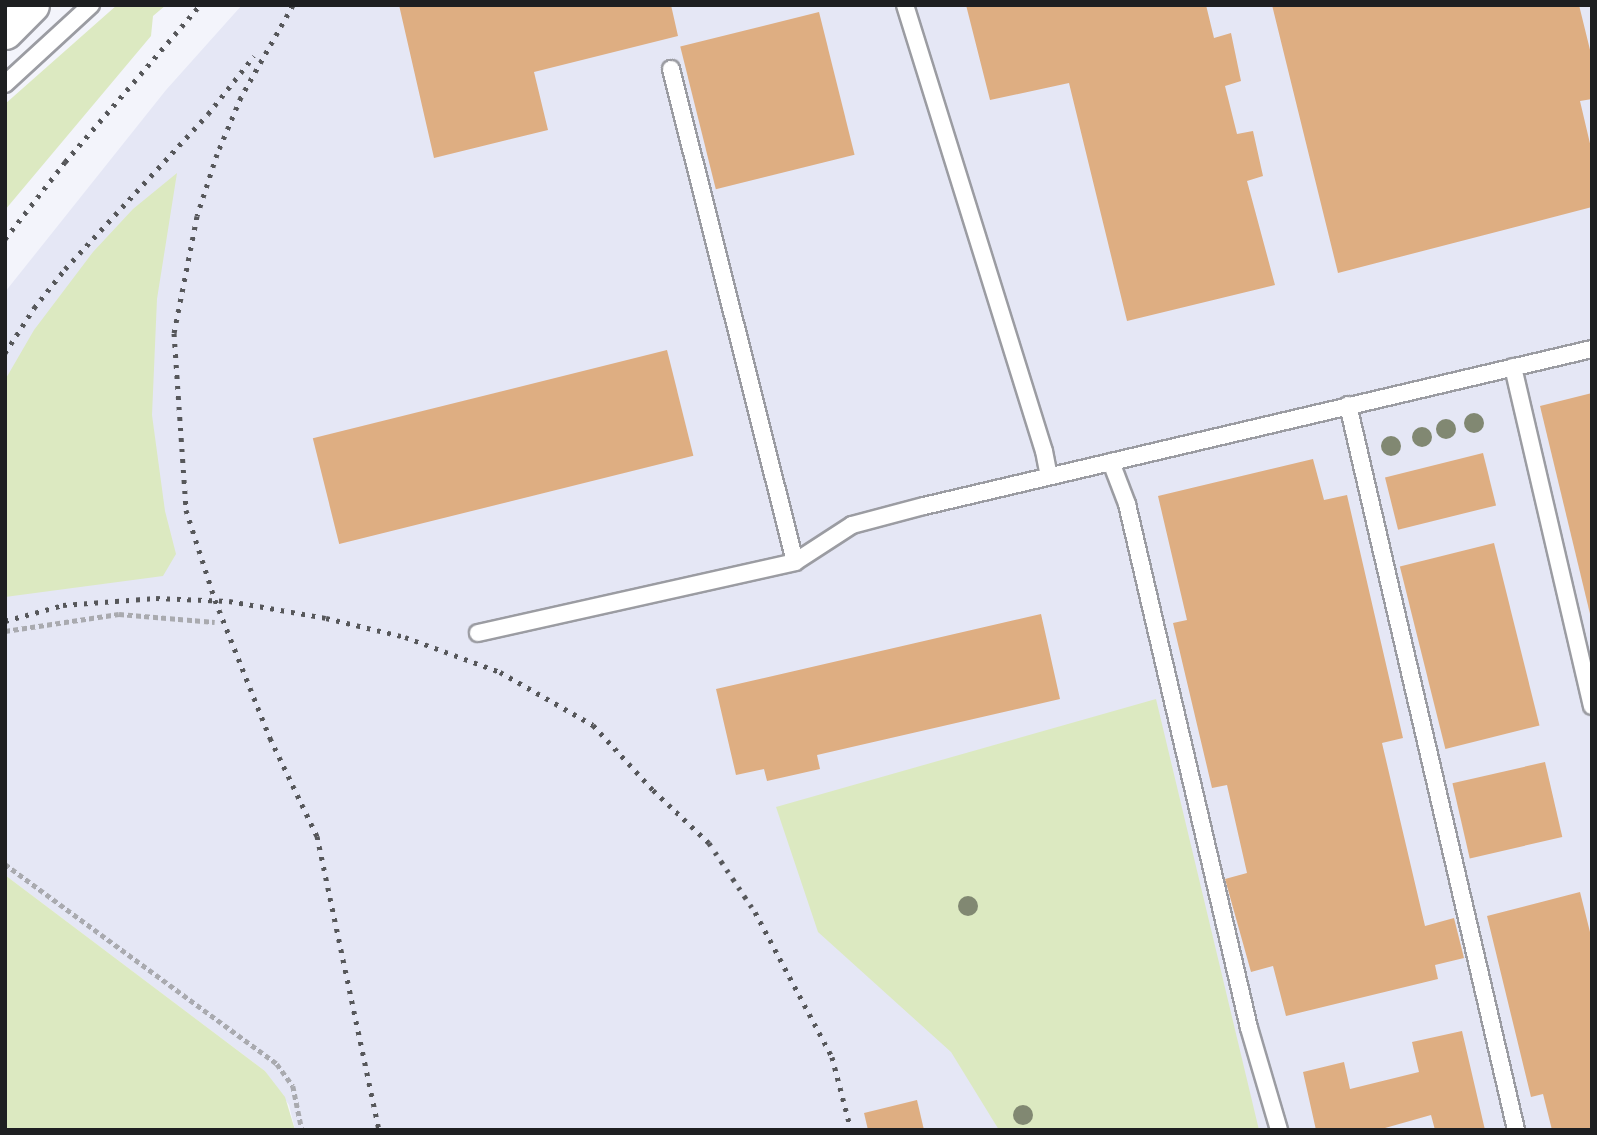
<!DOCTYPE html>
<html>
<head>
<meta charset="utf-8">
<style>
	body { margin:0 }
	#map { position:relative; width:1597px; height:1135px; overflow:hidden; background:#f3f4fb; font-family:"DejaVu Sans",sans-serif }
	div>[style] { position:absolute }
	.built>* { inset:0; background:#e5e7f5 }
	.green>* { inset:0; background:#dce9c1 }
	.building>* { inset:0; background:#deae82; transform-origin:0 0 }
	.path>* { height:4.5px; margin-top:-2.25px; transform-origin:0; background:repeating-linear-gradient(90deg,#a9aaaf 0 5px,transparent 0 8.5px) }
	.roads { filter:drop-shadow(2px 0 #9b9ca2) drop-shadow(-2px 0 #9b9ca2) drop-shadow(0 2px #9b9ca2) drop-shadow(0 -2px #9b9ca2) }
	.service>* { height:16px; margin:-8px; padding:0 8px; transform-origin:8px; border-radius:8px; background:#fff }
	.minor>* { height:33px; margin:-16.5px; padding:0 16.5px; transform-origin:16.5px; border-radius:16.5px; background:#fff }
	.rail>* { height:5px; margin-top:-2.5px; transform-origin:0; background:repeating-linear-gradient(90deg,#56575a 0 3.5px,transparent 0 10.5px) }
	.trees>* { width:20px; height:20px; margin:-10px; border-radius:50%; background:#818872 }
	span { translate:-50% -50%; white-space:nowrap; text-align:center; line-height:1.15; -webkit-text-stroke:5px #fff; paint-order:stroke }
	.frame { position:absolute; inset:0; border:7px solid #1e1f21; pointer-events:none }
</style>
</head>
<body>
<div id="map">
	<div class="built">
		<i style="clip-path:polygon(242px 5px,1592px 5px,1592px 1130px,295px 1130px,289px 1105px,265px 1071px,5px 875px,5px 292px,166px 90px)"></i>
	</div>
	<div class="green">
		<i style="clip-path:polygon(117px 5px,166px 5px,153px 16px,151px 36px,5px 210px,5px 104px)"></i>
		<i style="clip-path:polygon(177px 173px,157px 299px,152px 415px,165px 511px,176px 554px,163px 576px,5px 597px,5px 380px,34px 330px,93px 252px,133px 209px)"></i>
		<i style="clip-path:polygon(1156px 699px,1259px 1130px,999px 1130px,951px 1052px,818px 932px,776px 807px)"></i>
		<i style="clip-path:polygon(5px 875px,265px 1071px,285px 1097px,295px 1130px,5px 1130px)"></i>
	</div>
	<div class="building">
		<i style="clip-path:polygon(399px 5px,671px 5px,678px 36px,534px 72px,548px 130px,434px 158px)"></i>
		<i style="clip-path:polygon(966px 5px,1206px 5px,1214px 38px,1231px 33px,1241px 81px,1225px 86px,1237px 134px,1253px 131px,1263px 176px,1247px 181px,1275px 285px,1127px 321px,1069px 83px,990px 100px)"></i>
		<i style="clip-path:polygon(1272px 5px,1579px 5px,1592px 58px,1592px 99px,1580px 101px,1592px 152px,1592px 207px,1338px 273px)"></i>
		<i style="left:819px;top:12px;width:147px;height:143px;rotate:76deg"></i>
		<i style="left:667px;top:350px;width:109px;height:365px;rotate:76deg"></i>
		<i style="clip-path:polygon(1592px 393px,1592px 618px,1591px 618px,1540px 406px)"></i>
		<i style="left:1483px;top:453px;width:54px;height:101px;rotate:76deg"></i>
		<i style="clip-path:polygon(1313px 459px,1324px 500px,1347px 495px,1403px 738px,1382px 743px,1425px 926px,1454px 918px,1464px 958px,1435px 965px,1438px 979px,1286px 1016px,1273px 966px,1251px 972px,1225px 879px,1247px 873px,1227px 785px,1212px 788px,1173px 623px,1187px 620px,1158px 496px)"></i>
		<i style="left:1494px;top:543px;width:188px;height:97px;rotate:76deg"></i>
		<i style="clip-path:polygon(1041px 614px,1060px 699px,817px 755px,820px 769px,767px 781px,764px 769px,736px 775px,716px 689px)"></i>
		<i style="left:1545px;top:762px;width:77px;height:95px;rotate:77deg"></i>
		<i style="clip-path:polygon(1580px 892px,1592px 940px,1592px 1130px,1552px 1130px,1543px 1094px,1531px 1097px,1487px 916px)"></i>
		<i style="clip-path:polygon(1462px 1031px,1485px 1130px,1435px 1130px,1431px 1115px,1378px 1130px,1316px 1130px,1303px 1072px,1344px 1062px,1350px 1089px,1419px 1072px,1412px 1042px)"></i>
		<i style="clip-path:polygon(917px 1100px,924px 1130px,868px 1130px,864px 1113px)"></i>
	</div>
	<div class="path">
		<i style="left:5px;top:631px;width:115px;rotate:-8.5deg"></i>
		<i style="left:119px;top:614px;width:96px;rotate:4.8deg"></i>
		<i style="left:5px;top:864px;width:338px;rotate:36.3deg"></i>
		<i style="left:277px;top:1064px;width:27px;rotate:54deg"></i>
		<i style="left:293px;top:1086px;width:45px;rotate:78.4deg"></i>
	</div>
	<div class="roads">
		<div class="service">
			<i style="left:905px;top:5px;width:467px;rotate:72.7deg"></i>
			<i style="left:1044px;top:451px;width:25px;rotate:79deg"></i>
			<i style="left:671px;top:69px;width:508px;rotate:75.88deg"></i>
			<i style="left:5px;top:84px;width:117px;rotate:-42.6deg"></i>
			<i style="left:1513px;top:367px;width:348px;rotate:76.9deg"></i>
			<i style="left:1348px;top:405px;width:744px;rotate:76.95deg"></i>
			<i style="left:1111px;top:462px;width:45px;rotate:69.1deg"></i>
			<i style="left:1127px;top:504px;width:538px;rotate:76.89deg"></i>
			<i style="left:1249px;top:1028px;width:106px;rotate:73.6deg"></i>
			<i style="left:478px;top:633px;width:325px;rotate:-12.6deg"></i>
			<i style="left:795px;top:562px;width:68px;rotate:-33deg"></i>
			<i style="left:852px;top:525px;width:74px;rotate:-14.8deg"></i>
			<i style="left:924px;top:506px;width:686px;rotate:-13.23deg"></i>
		</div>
		<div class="minor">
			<i style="left:5px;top:32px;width:38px;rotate:-45deg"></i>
		</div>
	</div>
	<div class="rail">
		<i style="left:293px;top:5px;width:106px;rotate:119.5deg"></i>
		<i style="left:241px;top:97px;width:62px;rotate:112.8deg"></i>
		<i style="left:217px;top:154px;width:65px;rotate:107.9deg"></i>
		<i style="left:197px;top:216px;width:119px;rotate:101.1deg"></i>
		<i style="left:174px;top:333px;width:177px;rotate:86.1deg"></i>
		<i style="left:186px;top:510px;width:95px;rotate:72.1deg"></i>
		<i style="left:215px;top:600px;width:149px;rotate:68.3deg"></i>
		<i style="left:270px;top:738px;width:109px;rotate:64.4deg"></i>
		<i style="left:317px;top:836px;width:300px;rotate:78.1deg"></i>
		<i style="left:5px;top:239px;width:98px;rotate:-52.1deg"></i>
		<i style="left:65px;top:162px;width:207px;rotate:-49.3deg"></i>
		<i style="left:5px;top:353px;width:54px;rotate:-57.2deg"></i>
		<i style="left:34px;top:308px;width:50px;rotate:-51.5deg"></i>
		<i style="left:65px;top:269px;width:211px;rotate:-47.3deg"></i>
		<i style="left:208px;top:114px;width:74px;rotate:-51.6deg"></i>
		<i style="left:5px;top:621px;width:60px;rotate:-15.4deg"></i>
		<i style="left:63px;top:605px;width:93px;rotate:-4.3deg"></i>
		<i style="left:156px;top:598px;width:73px;rotate:2.4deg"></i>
		<i style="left:229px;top:601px;width:98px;rotate:9.9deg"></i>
		<i style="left:326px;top:618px;width:81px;rotate:13.5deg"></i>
		<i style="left:405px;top:637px;width:101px;rotate:20.2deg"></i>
		<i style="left:500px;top:672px;width:107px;rotate:29.7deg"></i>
		<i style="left:593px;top:725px;width:88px;rotate:47.3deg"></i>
		<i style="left:653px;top:790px;width:77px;rotate:43.4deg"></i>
		<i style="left:709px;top:843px;width:83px;rotate:56.3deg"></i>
		<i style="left:755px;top:912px;width:164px;rotate:62deg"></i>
		<i style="left:832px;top:1057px;width:75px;rotate:75.4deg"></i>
	</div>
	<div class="trees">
		<i style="left:1474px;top:423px"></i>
		<i style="left:1446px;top:429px"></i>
		<i style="left:1422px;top:437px"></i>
		<i style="left:1391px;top:446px"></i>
		<i style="left:968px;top:906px"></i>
		<i style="left:1023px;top:1115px"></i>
	</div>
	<div class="frame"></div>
</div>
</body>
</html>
